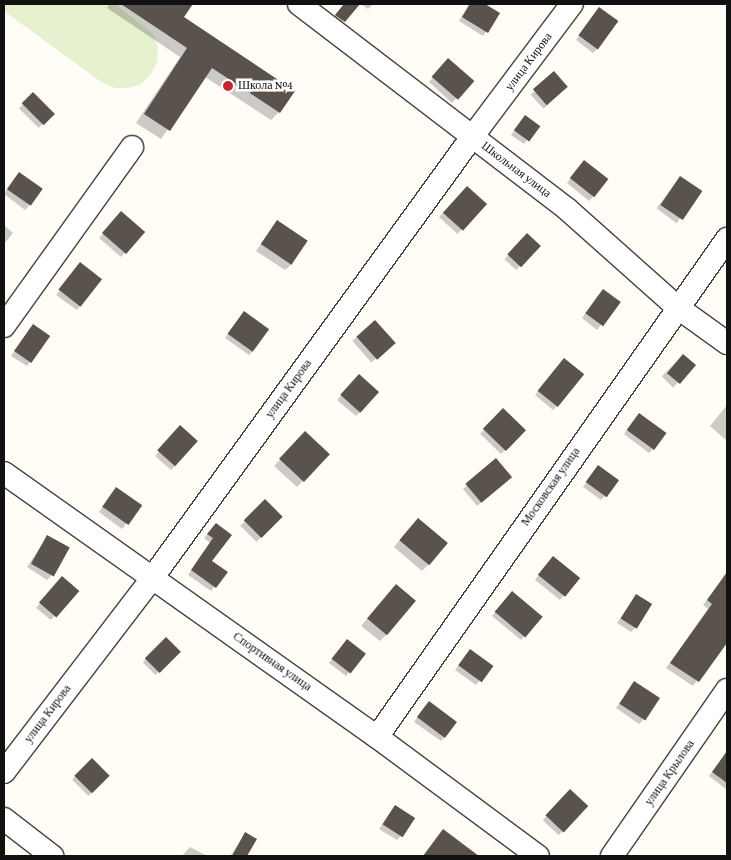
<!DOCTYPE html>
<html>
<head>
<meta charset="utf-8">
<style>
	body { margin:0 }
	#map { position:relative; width:731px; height:860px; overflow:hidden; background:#fffdf5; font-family:"Crimson Pro",serif }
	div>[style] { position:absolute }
	.pitch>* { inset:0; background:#e6f2cf }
	.shadow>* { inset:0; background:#0003; transform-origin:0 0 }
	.building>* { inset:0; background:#5a524d; transform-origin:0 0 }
	.roads { filter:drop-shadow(1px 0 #444) drop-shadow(-1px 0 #444) drop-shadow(0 1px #444) drop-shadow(0 -1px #444) }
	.minor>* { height:22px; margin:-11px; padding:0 11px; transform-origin:11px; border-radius:11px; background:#fff }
	.dots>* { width:14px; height:14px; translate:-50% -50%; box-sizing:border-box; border:2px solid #fff; border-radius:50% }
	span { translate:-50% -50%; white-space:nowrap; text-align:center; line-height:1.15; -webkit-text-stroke:5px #fff; paint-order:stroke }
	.street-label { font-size:12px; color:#111 }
	.poi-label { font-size:12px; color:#111 }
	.left { translate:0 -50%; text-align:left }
	.frame { position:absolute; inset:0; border:5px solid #111; pointer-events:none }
</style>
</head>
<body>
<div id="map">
	<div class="pitch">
		<i style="clip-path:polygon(4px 4px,115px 4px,153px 34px,158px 47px,157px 62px,151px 74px,141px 84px,128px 88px,115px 88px,101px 82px,4px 11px)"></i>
	</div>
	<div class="shadow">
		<i style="clip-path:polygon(109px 4px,191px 4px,182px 17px,279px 112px,271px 120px,205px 77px,161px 139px,136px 123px,180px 57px,107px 8px)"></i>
		<i style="clip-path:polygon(344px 4px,358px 4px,340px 25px,332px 19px)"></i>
		<i style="clip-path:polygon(361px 4px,373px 4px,368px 9px)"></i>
		<i style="clip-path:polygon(469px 4px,483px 4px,498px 13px,483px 36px,459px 21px)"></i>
		<i style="clip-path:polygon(599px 9px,597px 49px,593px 53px,576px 40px)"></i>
		<i style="clip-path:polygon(444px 64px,472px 81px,452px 103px,429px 82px)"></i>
		<i style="left:554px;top:73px;width:19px;height:32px;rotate:47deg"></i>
		<i style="left:33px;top:94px;width:28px;height:20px;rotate:45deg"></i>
		<i style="clip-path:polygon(522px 121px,538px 126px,524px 144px,511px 135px)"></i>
		<i style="clip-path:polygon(580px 166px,593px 197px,589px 201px,567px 183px)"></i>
		<i style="clip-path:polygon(15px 177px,29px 206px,25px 210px,4px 194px)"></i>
		<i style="left:680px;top:177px;width:25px;height:39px;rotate:37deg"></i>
		<i style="left:467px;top:187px;width:25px;height:41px;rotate:43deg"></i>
		<i style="clip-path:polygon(118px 217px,143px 232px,121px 257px,99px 238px)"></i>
		<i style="clip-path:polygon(277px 222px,292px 264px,285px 270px,256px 251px)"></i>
		<i style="clip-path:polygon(4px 225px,13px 233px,4px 244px)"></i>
		<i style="left:527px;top:235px;width:16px;height:33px;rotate:43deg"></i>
		<i style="clip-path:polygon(76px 268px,100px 279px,77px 310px,56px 295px)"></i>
		<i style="clip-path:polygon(599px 294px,619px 302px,597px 330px,582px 318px)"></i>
		<i style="clip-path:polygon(240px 317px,253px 351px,249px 355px,225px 338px)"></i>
		<i style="left:375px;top:321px;width:29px;height:30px;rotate:49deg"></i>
		<i style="clip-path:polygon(29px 330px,48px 337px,27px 366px,11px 356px)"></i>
		<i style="left:683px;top:355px;width:16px;height:30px;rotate:45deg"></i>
		<i style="clip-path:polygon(560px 364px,557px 406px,553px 410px,535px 395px)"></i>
		<i style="clip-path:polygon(355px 380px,360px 412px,356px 416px,337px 400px)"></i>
		<i style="clip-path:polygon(727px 405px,727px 441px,710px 426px)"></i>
		<i style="left:503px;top:410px;width:29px;height:33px;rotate:44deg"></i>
		<i style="clip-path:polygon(636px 418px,653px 449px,649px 453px,624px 434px)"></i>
		<i style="clip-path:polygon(176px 431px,175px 466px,171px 470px,155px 456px)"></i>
		<i style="clip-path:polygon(299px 439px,303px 481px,297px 487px,274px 466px)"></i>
		<i style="clip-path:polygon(496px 460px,506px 481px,477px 506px,463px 489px)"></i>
		<i style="clip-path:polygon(595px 470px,605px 496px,601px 500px,583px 487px)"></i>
		<i style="clip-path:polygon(113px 492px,140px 505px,122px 529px,99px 512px)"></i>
		<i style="left:265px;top:501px;width:23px;height:35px;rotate:45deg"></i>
		<i style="clip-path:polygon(216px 524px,210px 561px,226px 572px,211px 591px,188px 575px,210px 543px,204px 538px)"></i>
		<i style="clip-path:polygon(412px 525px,428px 565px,422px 571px,394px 547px)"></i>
		<i style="clip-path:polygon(48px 536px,51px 576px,47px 580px,27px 567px)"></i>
		<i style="clip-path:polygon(549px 562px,578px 579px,560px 600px,535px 580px)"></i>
		<i style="clip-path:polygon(727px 573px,727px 617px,721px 627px,727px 631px,727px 640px,693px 686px,666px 668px,708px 609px,703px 605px)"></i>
		<i style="clip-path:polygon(58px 582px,77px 591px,51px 620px,36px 608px)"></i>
		<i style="clip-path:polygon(390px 592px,386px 635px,380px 641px,361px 626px)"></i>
		<i style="clip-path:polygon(636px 595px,635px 628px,631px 632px,617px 623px)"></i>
		<i style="clip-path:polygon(508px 597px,541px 617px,521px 640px,492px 616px)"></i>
		<i style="left:166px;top:639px;width:18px;height:33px;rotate:45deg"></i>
		<i style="clip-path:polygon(343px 645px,364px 654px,346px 676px,329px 663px)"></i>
		<i style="clip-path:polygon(466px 655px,491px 667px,476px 685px,455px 670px)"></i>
		<i style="clip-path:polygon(631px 687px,643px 720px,639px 724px,616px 708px)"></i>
		<i style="clip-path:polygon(425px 706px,444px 737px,441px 741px,414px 722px)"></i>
		<i style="clip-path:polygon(727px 752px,727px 790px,709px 776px)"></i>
		<i style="left:92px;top:760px;width:23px;height:28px;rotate:45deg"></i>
		<i style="left:570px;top:791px;width:22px;height:40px;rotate:43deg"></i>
		<i style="clip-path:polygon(392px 810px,401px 836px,397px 840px,379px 829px)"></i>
		<i style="clip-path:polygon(246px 833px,256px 839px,246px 856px,230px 856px)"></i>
		<i style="clip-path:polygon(190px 847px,207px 856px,182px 856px)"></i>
	</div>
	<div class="building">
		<i style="clip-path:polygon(121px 4px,193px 4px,184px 17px,295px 91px,280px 113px,212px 68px,170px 131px,144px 114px,187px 48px)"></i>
		<i style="clip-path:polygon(344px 4px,360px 4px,345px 22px,335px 15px)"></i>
		<i style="clip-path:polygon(470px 4px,485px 4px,500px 13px,488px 33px,462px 17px)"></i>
		<i style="left:599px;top:7px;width:24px;height:35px;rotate:36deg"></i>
		<i style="left:448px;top:58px;width:35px;height:25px;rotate:41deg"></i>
		<i style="left:554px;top:71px;width:21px;height:28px;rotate:49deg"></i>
		<i style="left:33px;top:92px;width:31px;height:16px;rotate:45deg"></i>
		<i style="left:525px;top:115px;width:19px;height:19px;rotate:36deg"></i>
		<i style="left:584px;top:160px;width:31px;height:23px;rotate:38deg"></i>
		<i style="left:19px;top:172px;width:29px;height:21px;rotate:35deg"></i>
		<i style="left:680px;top:176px;width:27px;height:35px;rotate:34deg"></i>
		<i style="left:467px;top:186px;width:27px;height:36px;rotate:42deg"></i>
		<i style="left:121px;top:211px;width:32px;height:29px;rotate:41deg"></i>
		<i style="left:277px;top:220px;width:37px;height:29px;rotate:34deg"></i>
		<i style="left:527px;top:233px;width:19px;height:29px;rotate:43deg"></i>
		<i style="left:80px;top:262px;width:28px;height:35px;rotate:38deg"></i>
		<i style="left:603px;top:289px;width:22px;height:30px;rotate:36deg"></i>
		<i style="left:244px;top:311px;width:31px;height:28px;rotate:36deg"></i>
		<i style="left:375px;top:320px;width:31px;height:25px;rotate:48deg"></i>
		<i style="left:33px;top:324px;width:21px;height:33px;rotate:35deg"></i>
		<i style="left:683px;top:354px;width:17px;height:25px;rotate:40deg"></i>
		<i style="left:564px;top:358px;width:26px;height:42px;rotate:39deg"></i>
		<i style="left:359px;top:374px;width:27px;height:28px;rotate:42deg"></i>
		<i style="left:503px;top:408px;width:32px;height:29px;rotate:44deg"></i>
		<i style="left:639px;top:413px;width:34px;height:21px;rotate:36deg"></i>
		<i style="left:180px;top:425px;width:24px;height:34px;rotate:42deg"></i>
		<i style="left:305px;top:431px;width:34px;height:38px;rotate:43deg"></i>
		<i style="left:496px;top:458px;width:25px;height:40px;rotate:50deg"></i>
		<i style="left:598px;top:465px;width:26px;height:21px;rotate:36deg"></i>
		<i style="left:116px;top:487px;width:32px;height:24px;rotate:35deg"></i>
		<i style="left:265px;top:499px;width:25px;height:30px;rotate:45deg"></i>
		<i style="left:418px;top:518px;width:39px;height:29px;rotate:40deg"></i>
		<i style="clip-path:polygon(216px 523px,232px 535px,212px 561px,228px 572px,216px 588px,191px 570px,213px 538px,207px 534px)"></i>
		<i style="left:47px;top:535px;width:26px;height:33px;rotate:29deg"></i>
		<i style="left:553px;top:556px;width:35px;height:24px;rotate:39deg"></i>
		<i style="clip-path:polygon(727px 572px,727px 643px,699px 682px,670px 663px,712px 604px,707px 600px)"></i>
		<i style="left:62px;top:576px;width:23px;height:35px;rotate:41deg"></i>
		<i style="left:396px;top:584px;width:26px;height:45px;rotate:40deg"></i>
		<i style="left:512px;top:591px;width:40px;height:27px;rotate:40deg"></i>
		<i style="left:636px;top:594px;width:19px;height:29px;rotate:32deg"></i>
		<i style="left:166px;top:637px;width:21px;height:30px;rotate:45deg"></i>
		<i style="left:347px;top:639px;width:24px;height:25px;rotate:38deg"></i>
		<i style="left:470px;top:649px;width:29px;height:20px;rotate:36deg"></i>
		<i style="left:634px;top:681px;width:31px;height:27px;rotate:33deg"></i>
		<i style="left:429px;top:701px;width:35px;height:20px;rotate:37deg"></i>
		<i style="clip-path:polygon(727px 751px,727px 783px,712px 772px)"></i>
		<i style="left:92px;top:758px;width:25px;height:25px;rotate:45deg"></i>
		<i style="left:570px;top:789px;width:25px;height:36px;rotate:43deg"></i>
		<i style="left:395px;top:805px;width:24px;height:23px;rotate:33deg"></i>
		<i style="clip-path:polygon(443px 829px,479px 856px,423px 856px)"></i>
		<i style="clip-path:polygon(245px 832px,257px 839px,247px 856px,232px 856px)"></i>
	</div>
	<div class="roads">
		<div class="minor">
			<i style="left:299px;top:4px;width:337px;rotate:37.4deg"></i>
			<i style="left:567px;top:209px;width:147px;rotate:41.7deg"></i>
			<i style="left:677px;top:307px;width:62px;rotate:35.8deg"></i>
			<i style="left:4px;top:326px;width:220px;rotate:-54.4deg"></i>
			<i style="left:4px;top:473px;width:457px;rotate:35.3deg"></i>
			<i style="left:377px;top:737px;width:200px;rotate:36.5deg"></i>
			<i style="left:377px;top:737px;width:609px;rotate:-54.9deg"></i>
			<i style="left:4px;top:772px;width:245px;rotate:-52.6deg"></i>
			<i style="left:153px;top:577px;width:543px;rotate:-54.06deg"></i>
			<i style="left:472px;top:137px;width:166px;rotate:-53.1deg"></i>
			<i style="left:4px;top:819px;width:61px;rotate:37.6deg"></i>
			<i style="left:612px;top:856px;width:202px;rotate:-55.3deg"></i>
		</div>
	</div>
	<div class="dots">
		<i style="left:228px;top:86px;background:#c4262e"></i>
	</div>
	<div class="street-label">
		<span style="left:529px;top:62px;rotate:-53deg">улица Кирова</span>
		<span style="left:516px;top:170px;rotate:37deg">Школьная улица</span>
		<span style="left:289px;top:389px;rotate:-54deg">улица Кирова</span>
		<span style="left:551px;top:487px;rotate:-55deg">Московская улица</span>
		<span style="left:272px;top:662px;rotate:35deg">Спортивная улица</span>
		<span style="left:48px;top:714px;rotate:-53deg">улица Кирова</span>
		<span style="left:670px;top:773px;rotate:-55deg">улица Крылова</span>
	</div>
	<div class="poi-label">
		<span class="left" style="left:238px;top:86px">Школа №4</span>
	</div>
	<div class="frame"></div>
</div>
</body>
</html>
